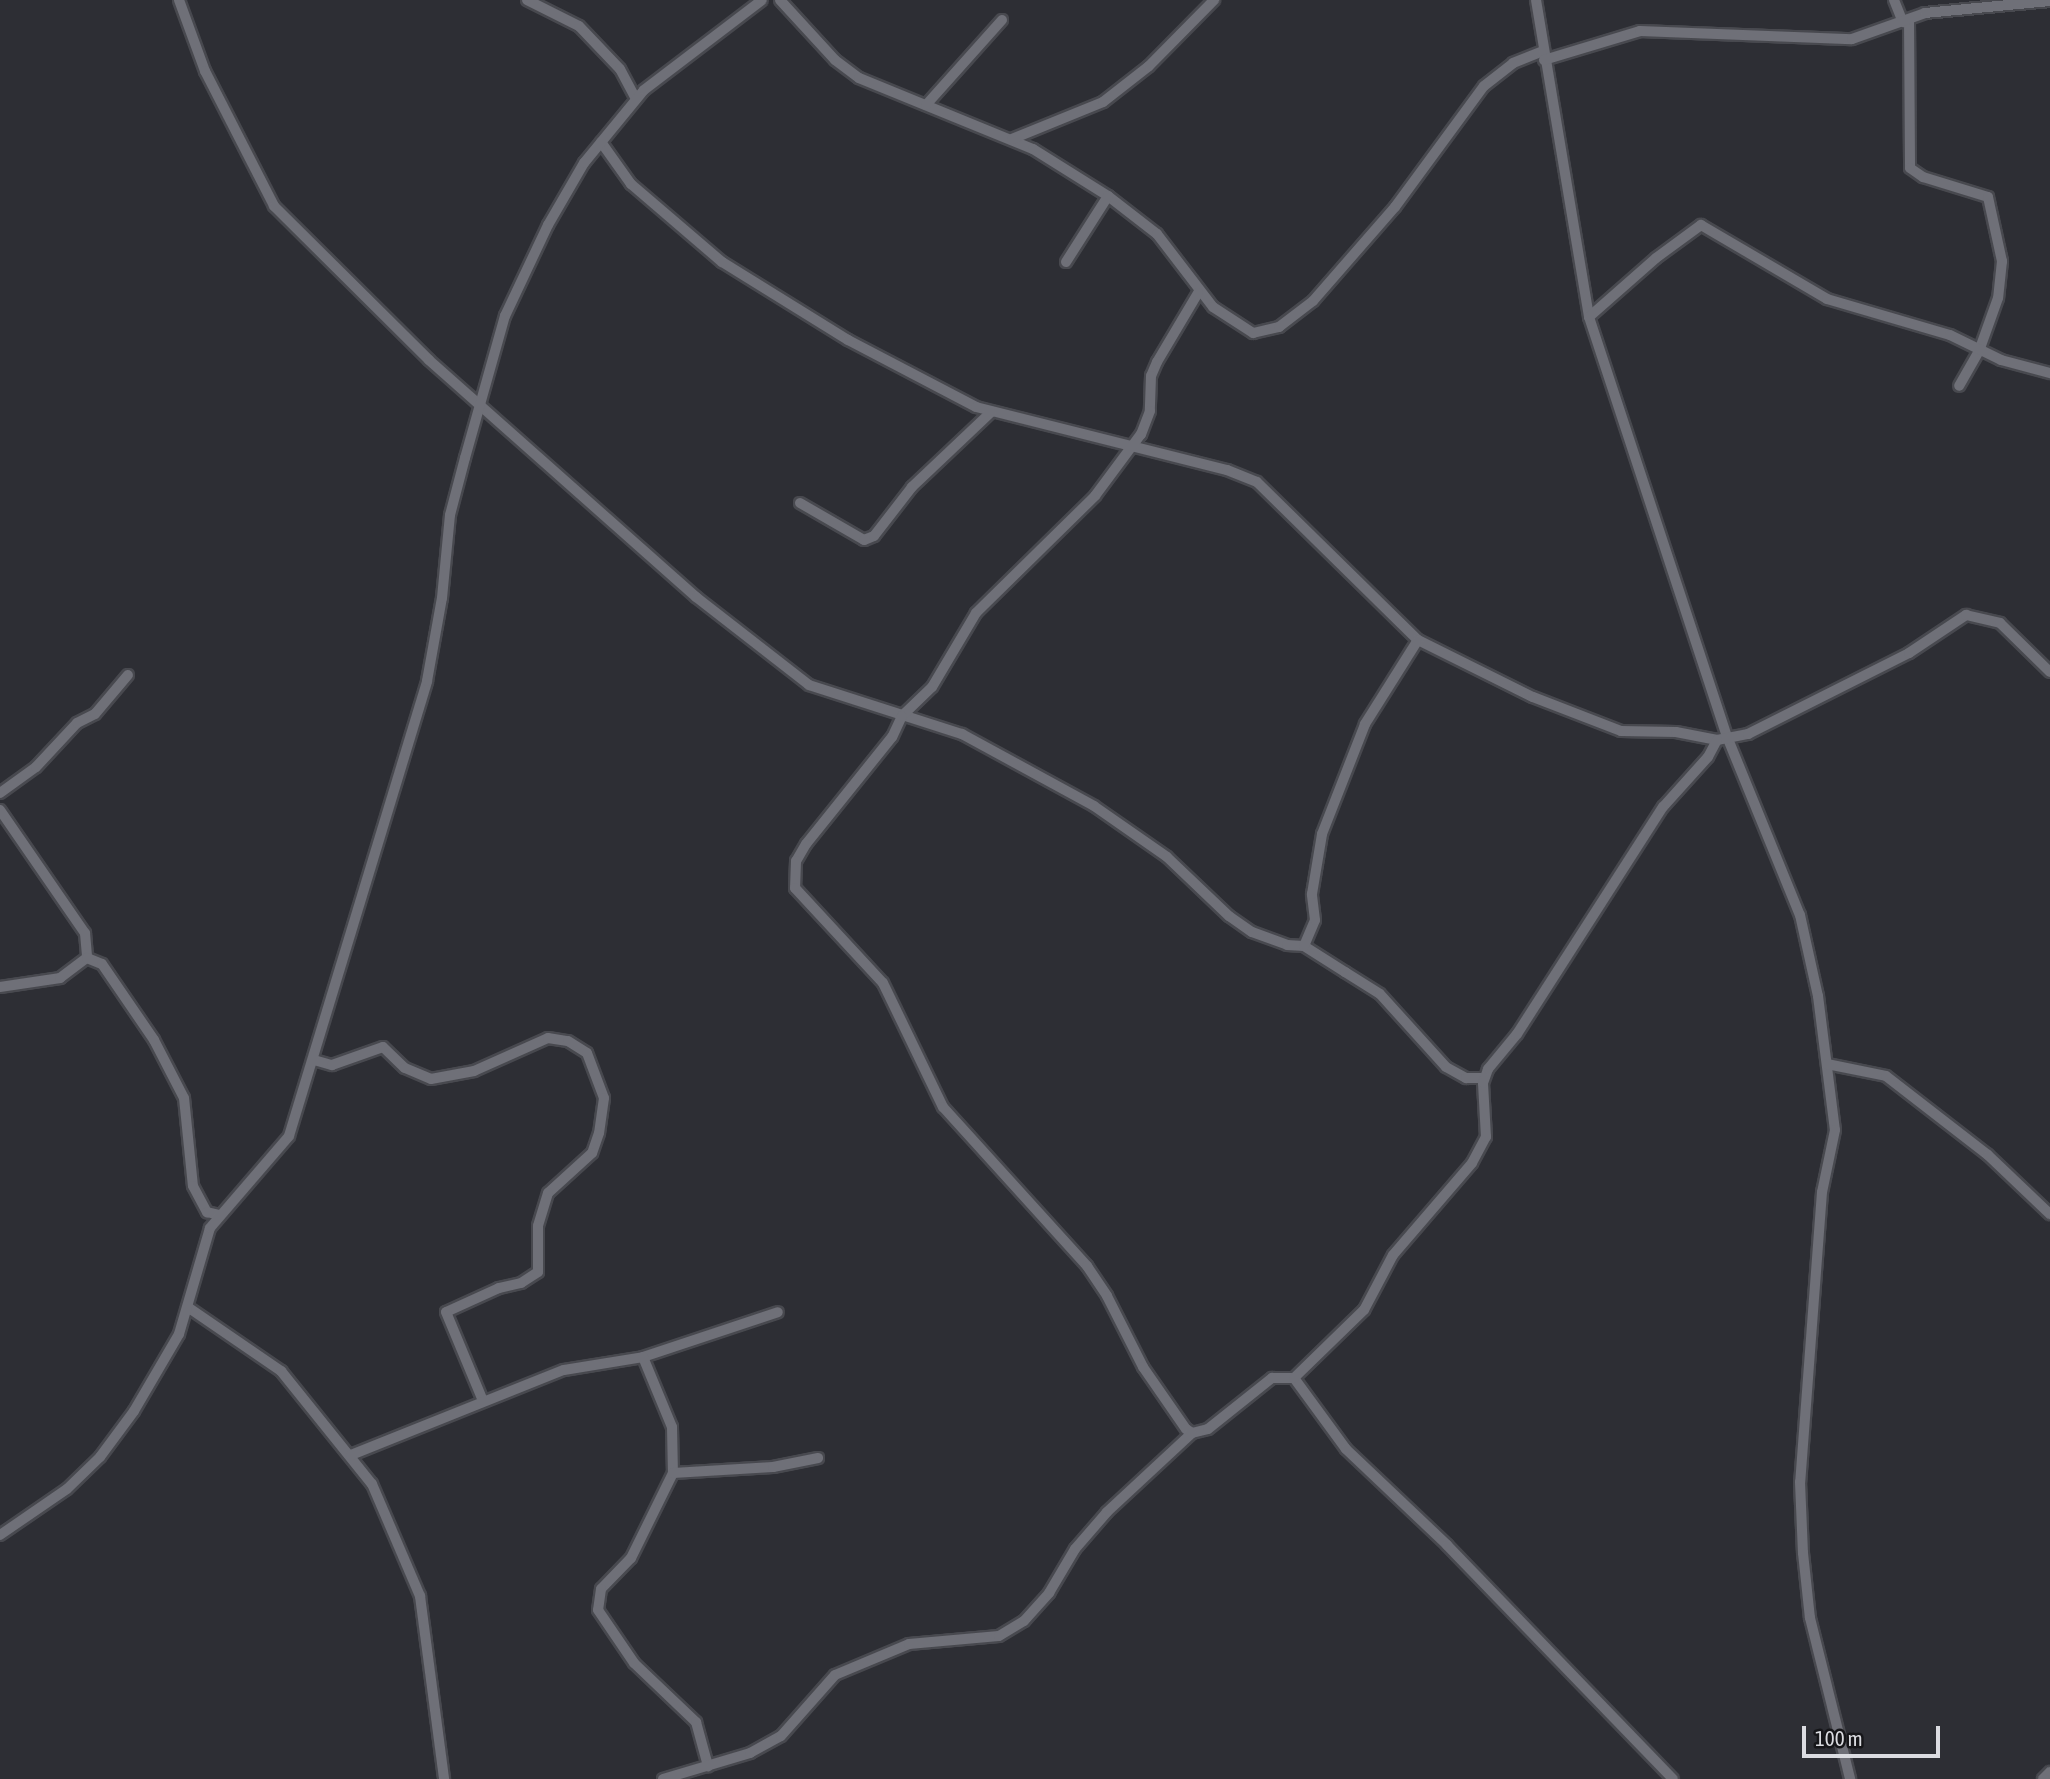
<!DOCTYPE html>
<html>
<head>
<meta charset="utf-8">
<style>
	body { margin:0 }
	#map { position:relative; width:2050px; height:1779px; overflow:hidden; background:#2d2e34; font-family:"Asap Condensed",sans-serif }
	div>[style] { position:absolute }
	.roads { filter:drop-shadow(2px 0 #48494f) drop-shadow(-2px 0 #48494f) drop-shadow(0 2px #48494f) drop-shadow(0 -2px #48494f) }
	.street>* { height:10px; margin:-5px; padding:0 5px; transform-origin:5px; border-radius:5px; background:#6f7078 }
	span { translate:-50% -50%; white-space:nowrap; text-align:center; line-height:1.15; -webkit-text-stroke:7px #161619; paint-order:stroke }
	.scale { position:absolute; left:1802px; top:1726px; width:138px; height:32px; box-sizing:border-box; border:4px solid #dbdce1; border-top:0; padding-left:9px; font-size:21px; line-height:24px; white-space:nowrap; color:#dbdce1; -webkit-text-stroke:5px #161619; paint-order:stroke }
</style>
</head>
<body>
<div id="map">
	<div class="roads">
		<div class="street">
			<i style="left:179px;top:0;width:76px;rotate:69.9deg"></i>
			<i style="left:205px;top:71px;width:152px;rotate:62.9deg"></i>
			<i style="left:274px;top:206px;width:218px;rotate:44.8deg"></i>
			<i style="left:429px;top:360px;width:357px;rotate:41.6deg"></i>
			<i style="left:696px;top:597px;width:143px;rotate:37.9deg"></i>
			<i style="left:809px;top:685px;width:161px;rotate:17.8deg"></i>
			<i style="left:962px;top:734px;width:150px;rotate:28.6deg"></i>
			<i style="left:1094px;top:806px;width:89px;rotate:34.9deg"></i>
			<i style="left:1167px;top:857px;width:86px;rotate:43.6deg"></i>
			<i style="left:1229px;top:916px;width:28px;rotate:35deg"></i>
			<i style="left:1252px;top:932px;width:37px;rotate:20deg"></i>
			<i style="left:1287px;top:945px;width:17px;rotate:3deg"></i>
			<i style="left:1304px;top:946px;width:49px;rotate:32.4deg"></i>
			<i style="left:1345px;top:972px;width:41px;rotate:32.2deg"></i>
			<i style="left:1380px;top:994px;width:98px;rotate:47.9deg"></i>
			<i style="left:1446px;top:1067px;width:23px;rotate:29deg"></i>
			<i style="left:1466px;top:1078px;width:17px"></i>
			<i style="left:527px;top:0;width:58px;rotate:26.6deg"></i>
			<i style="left:579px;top:26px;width:59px;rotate:46.4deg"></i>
			<i style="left:620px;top:69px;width:34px;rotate:62deg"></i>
			<i style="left:780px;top:0;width:81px;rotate:47.5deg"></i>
			<i style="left:835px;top:60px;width:30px;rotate:37deg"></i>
			<i style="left:859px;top:78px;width:188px;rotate:22.2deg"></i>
			<i style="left:1033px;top:149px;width:89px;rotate:32.1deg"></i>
			<i style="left:1108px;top:196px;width:62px;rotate:37.8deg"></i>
			<i style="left:1157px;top:234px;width:92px;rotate:52.5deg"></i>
			<i style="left:1213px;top:307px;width:48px;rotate:33deg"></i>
			<i style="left:1253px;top:333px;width:27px;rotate:-13deg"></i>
			<i style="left:1279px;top:327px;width:43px;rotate:-37.4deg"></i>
			<i style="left:1313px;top:301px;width:125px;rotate:-48.9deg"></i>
			<i style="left:1395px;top:207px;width:150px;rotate:-53.7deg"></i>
			<i style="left:1484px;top:86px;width:37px;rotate:-38deg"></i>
			<i style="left:1513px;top:63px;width:32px;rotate:-22deg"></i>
			<i style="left:1536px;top:0;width:321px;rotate:80.5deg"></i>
			<i style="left:1589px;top:317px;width:444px;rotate:71.8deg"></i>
			<i style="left:1728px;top:739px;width:190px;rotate:67.8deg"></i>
			<i style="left:1800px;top:915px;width:83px;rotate:77.5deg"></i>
			<i style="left:1818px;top:996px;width:135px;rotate:82.8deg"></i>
			<i style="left:1835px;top:1130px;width:63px;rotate:101.8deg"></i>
			<i style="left:1822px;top:1192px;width:291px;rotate:94.3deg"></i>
			<i style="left:1800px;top:1482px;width:71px;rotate:87.6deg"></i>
			<i style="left:1803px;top:1553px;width:65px;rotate:83.9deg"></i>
			<i style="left:1810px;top:1618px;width:166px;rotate:76deg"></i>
			<i style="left:1894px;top:0;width:24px;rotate:68deg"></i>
			<i style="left:1909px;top:19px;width:149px;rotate:89.6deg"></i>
			<i style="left:1910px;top:168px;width:16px;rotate:35deg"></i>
			<i style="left:1923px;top:177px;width:68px;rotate:17.1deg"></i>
			<i style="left:1988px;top:197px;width:66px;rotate:77.7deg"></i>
			<i style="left:2002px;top:261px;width:37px;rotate:96deg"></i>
			<i style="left:1998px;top:298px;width:56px;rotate:109.7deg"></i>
			<i style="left:1979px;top:351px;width:40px;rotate:119.7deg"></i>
			<i style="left:1544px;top:60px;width:100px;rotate:-16.8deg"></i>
			<i style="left:1640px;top:31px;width:212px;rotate:2.2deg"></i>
			<i style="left:1852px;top:39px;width:77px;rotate:-19.6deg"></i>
			<i style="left:1925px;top:13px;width:126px;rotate:-5.5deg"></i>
			<i style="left:926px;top:105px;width:114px;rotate:-48.2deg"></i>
			<i style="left:1012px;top:139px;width:98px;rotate:-22.1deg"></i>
			<i style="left:1103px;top:102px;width:58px;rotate:-38deg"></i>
			<i style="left:1149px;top:66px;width:93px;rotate:-45.4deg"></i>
			<i style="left:601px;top:142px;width:52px;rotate:54.5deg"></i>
			<i style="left:631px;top:184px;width:120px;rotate:40.6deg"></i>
			<i style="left:722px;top:262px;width:148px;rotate:31.8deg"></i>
			<i style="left:848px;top:340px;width:144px;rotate:27.6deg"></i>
			<i style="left:976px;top:407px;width:259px;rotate:14.1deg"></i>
			<i style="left:1227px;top:470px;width:32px;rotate:22deg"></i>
			<i style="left:1257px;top:482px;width:226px;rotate:44.5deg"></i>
			<i style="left:1418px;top:640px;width:128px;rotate:26.4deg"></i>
			<i style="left:1533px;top:697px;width:94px;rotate:21.1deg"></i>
			<i style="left:1621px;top:731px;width:55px;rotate:1deg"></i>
			<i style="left:1676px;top:732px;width:42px;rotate:11deg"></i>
			<i style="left:1717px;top:740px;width:32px;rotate:-11deg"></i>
			<i style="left:1748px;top:734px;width:180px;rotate:-26.7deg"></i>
			<i style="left:1909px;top:653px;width:69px;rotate:-33.7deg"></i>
			<i style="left:1966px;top:615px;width:35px;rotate:13deg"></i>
			<i style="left:2000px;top:623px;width:70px;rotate:44.4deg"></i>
			<i style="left:1066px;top:262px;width:78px;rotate:-57.5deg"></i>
			<i style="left:1198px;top:293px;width:80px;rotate:120.7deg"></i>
			<i style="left:1157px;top:362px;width:15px;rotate:113deg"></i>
			<i style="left:1151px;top:376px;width:35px;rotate:92deg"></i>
			<i style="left:1150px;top:411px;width:25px;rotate:111deg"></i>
			<i style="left:1141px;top:434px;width:77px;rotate:126.6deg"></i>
			<i style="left:1095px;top:496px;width:167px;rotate:135.5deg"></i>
			<i style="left:976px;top:613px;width:86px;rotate:120.7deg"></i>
			<i style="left:932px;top:687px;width:42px;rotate:136deg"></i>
			<i style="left:902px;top:716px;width:23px;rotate:115deg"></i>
			<i style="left:892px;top:737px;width:137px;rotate:128.8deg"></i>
			<i style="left:806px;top:844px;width:20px;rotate:120deg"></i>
			<i style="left:796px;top:861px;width:27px;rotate:92deg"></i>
			<i style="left:795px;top:888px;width:129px;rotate:47.2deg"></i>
			<i style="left:883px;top:983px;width:138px;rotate:64.2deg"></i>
			<i style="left:943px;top:1107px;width:215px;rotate:47.8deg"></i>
			<i style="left:1087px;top:1266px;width:36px;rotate:56deg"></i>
			<i style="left:1107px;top:1296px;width:80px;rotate:63.1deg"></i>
			<i style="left:1143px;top:1367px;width:75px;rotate:55.3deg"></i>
			<i style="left:1186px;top:1429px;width:7px;rotate:34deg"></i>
			<i style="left:1192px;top:1433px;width:16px;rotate:-14deg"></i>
			<i style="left:1208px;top:1429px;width:82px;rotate:-38.6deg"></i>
			<i style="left:1272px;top:1378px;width:22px"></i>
			<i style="left:1294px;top:1378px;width:88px;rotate:53.8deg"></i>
			<i style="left:1346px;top:1449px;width:139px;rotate:43.5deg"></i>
			<i style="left:1447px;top:1545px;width:325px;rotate:46deg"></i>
			<i style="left:1589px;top:317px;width:89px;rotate:-41.4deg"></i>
			<i style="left:1656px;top:258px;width:56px;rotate:-36.3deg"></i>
			<i style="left:1701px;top:225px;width:146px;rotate:30.4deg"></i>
			<i style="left:1827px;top:299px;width:128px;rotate:16.3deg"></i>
			<i style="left:1950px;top:335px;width:57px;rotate:26.1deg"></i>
			<i style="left:2001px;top:360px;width:51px;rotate:14.9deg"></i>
			<i style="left:800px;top:503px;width:74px;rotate:30deg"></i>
			<i style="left:864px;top:540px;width:11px;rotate:-22deg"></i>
			<i style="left:874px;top:536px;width:62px;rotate:-52.2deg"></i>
			<i style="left:912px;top:487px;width:109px;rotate:-43.5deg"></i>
			<i style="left:0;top:793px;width:44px;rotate:-35.8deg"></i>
			<i style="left:36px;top:767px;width:60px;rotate:-47deg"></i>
			<i style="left:77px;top:723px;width:20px;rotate:-27deg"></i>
			<i style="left:95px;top:714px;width:51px;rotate:-49.8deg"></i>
			<i style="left:0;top:810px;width:150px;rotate:55.4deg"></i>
			<i style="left:85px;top:933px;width:25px;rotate:85deg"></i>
			<i style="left:1304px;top:946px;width:28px;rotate:-67deg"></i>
			<i style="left:1315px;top:920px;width:26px;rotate:-97deg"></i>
			<i style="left:1312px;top:894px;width:61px;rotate:-80.5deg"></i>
			<i style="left:1322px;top:834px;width:118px;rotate:-68.6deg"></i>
			<i style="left:1365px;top:724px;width:99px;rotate:-57.8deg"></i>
			<i style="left:0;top:987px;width:61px;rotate:-8.5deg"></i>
			<i style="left:60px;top:978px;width:34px;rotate:-37deg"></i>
			<i style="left:87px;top:958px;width:16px;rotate:22deg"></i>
			<i style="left:102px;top:964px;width:92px;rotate:55.6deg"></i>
			<i style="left:154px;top:1040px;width:65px;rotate:62.7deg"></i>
			<i style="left:184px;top:1098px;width:88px;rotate:84.2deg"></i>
			<i style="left:193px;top:1186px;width:30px;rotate:62deg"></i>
			<i style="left:207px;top:1212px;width:12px;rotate:14deg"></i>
			<i style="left:314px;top:1060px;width:19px;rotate:16deg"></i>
			<i style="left:332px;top:1065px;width:54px;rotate:-19.4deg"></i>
			<i style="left:383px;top:1047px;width:30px;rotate:44deg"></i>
			<i style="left:405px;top:1068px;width:28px;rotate:23deg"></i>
			<i style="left:431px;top:1079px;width:44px;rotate:-10.5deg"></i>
			<i style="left:474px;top:1071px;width:81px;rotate:-24deg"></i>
			<i style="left:548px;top:1038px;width:20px;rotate:9deg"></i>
			<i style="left:568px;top:1041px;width:22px;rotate:32deg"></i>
			<i style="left:587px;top:1053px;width:48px;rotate:69.3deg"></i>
			<i style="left:604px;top:1098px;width:35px;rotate:98deg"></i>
			<i style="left:599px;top:1133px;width:21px;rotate:109deg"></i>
			<i style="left:592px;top:1153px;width:59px;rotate:137.7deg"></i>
			<i style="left:548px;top:1193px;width:34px;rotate:107deg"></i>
			<i style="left:538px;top:1226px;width:46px;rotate:90deg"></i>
			<i style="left:538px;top:1272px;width:20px;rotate:147deg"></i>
			<i style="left:521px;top:1283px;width:23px;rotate:167deg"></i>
			<i style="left:499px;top:1288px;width:58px;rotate:155.6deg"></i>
			<i style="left:446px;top:1312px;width:96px;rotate:67.4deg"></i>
			<i style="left:1827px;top:1064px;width:60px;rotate:11.5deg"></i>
			<i style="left:1886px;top:1076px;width:129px;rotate:37.8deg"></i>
			<i style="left:1988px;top:1155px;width:86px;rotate:43.6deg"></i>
			<i style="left:189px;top:1308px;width:112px;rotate:34.4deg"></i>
			<i style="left:281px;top:1371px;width:145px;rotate:51.2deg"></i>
			<i style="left:372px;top:1484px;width:122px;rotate:66.8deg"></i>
			<i style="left:420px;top:1596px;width:185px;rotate:82.5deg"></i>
			<i style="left:643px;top:1357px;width:142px;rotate:-18.4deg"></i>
			<i style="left:1294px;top:1378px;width:98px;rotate:-44.2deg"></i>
			<i style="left:1364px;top:1310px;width:62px;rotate:-62.2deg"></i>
			<i style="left:1393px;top:1255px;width:121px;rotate:-49.3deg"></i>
			<i style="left:1472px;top:1163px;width:30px;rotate:-62deg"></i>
			<i style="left:1486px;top:1137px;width:54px;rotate:-93.2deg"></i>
			<i style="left:1483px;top:1083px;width:15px;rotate:-70deg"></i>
			<i style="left:1488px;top:1069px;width:45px;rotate:-50.4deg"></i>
			<i style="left:1517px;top:1034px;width:270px;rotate:-57.3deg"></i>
			<i style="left:1663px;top:807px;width:67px;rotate:-48deg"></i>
			<i style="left:1708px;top:757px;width:19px;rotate:-62deg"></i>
			<i style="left:351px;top:1455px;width:229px;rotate:-21.8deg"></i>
			<i style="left:564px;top:1370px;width:80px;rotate:-9.3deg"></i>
			<i style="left:643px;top:1357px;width:76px;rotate:67.5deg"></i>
			<i style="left:672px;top:1427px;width:46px;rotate:88.8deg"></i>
			<i style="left:673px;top:1473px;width:95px;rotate:116.3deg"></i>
			<i style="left:631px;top:1558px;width:43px;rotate:134.1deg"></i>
			<i style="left:601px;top:1589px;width:21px;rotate:98deg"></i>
			<i style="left:598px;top:1610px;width:64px;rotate:55.8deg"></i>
			<i style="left:634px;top:1663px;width:86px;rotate:43.6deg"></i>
			<i style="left:696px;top:1722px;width:46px;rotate:74.7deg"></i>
			<i style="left:673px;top:1473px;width:100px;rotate:-3.4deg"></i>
			<i style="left:773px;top:1467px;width:46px;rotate:-11.3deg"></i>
			<i style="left:0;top:1535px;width:81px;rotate:-34.5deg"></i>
			<i style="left:67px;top:1489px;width:46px;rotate:-44.1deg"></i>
			<i style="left:100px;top:1457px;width:57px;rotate:-53.5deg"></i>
			<i style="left:134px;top:1411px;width:89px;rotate:-59.7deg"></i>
			<i style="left:179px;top:1334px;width:110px;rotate:-73.7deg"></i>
			<i style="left:210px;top:1228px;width:121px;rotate:-49.3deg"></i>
			<i style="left:289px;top:1136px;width:475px;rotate:-73.1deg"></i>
			<i style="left:427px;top:681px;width:84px;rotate:-79.8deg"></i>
			<i style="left:442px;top:598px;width:83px;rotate:-84.5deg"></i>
			<i style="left:450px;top:515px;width:59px;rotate:-75.3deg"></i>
			<i style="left:465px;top:458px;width:148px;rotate:-74.3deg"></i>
			<i style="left:505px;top:316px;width:101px;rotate:-64.7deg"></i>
			<i style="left:548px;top:225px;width:72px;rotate:-59.9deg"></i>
			<i style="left:584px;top:163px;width:94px;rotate:-50.6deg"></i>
			<i style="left:644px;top:90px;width:148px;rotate:-37.3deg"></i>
			<i style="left:663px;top:1779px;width:91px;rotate:-16.6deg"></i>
			<i style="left:750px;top:1753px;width:35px;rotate:-29deg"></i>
			<i style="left:781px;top:1736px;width:81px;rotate:-48.5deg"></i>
			<i style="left:835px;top:1675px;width:80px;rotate:-22.7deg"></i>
			<i style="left:909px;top:1644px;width:90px;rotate:-5.1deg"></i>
			<i style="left:999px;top:1636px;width:29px;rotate:-31deg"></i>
			<i style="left:1024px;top:1621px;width:38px;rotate:-48deg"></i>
			<i style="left:1049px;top:1593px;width:51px;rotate:-59.4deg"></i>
			<i style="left:1075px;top:1549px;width:49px;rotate:-49.1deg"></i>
			<i style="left:1107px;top:1512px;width:116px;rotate:-42.9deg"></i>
			<i style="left:2043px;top:1779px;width:10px;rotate:-45deg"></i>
		</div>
	</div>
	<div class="scale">100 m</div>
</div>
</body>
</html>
